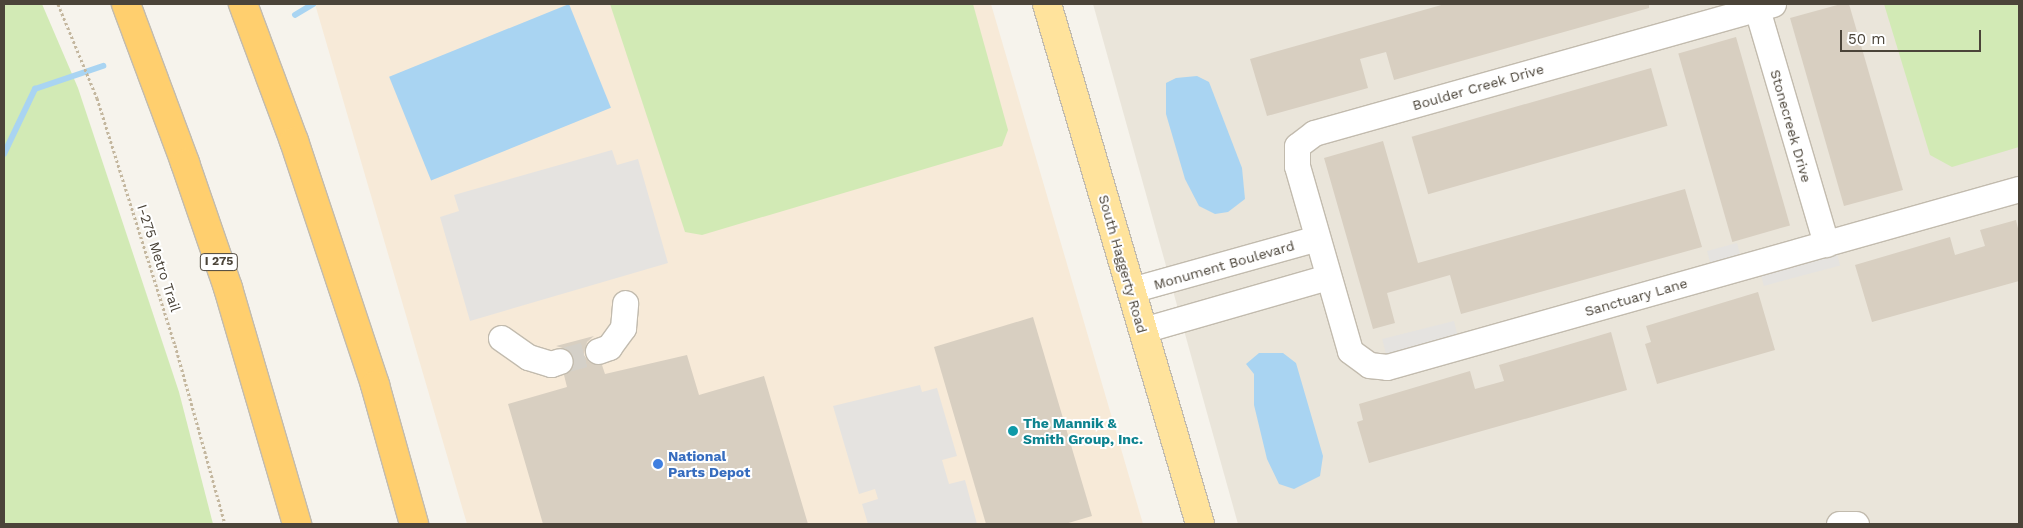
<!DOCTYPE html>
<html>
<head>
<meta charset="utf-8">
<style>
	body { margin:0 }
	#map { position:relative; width:2023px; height:528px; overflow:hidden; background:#f6f3ec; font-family:"Work Sans",sans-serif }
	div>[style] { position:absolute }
	.residential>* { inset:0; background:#eae5da }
	.commercial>* { inset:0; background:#f7ead8 }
	.green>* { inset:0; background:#d2eab5 }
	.parking>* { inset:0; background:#e5e3e0; transform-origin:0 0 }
	.water>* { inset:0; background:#a9d4f2; transform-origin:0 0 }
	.stream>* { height:5.5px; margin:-2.75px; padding:0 2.75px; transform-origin:2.75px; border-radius:2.75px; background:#a9d4f2 }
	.building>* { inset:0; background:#d8cfc1; transform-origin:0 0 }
	.minor-tunnel>* { height:25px; margin-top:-12.5px; transform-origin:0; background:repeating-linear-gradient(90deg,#d4d0c8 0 25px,transparent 0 37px) }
	.path>* { height:3px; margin-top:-1.5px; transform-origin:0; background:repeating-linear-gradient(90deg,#c4b79f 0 2.5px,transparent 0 5px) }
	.roads { filter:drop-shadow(1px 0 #c2bbae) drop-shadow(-1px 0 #c2bbae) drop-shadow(0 1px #c2bbae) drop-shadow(0 -1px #c2bbae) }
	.minor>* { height:25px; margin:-12.5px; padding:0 12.5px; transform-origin:12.5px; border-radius:12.5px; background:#fff }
	.major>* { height:28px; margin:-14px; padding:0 14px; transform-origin:14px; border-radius:14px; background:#ffe39c }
	.highway>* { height:28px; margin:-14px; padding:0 14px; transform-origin:14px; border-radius:14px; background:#ffcf6e }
	.dots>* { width:14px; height:14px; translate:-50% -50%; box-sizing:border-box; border:2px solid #fff; border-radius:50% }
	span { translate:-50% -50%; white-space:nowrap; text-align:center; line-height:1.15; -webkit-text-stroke:4px #fff; paint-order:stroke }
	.shield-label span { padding:1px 4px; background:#fff; border:1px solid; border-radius:4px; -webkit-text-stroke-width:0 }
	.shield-label { font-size:12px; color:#4b4439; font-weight:700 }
	.street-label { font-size:14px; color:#4b4439 }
	.culture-label { font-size:14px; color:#0d838f; font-weight:700 }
	.left { translate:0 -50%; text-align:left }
	.shop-label { font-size:14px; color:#366cbe; font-weight:700 }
	.frame { position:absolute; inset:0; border:5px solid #4b4439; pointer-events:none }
	.scale { position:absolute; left:1840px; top:30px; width:141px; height:22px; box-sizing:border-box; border:2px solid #4b4439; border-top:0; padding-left:6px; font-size:15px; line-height:18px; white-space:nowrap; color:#4b4439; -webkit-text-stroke:4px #fff; paint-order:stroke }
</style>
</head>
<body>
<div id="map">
	<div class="residential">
		<i style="clip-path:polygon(1093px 4px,2019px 4px,2019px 524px,1238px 524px)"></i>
	</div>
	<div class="commercial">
		<i style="clip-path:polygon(315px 4px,991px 4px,1143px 524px,467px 524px)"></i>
	</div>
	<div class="green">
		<i style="clip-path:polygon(4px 4px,42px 4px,78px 88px,179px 392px,213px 524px,4px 524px)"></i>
		<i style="clip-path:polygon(610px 4px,973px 4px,1008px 130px,1002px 146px,702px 235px,685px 232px)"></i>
		<i style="clip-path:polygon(1884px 4px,2019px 4px,2019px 147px,1952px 167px,1930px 155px)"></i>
	</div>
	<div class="parking">
		<i style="clip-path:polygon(612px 150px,617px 165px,638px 159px,668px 263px,470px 321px,440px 217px,459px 211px,454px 195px)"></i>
		<i style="left:1737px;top:243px;width:16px;height:31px;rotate:75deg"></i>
		<i style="left:1836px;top:250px;width:16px;height:79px;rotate:75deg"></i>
		<i style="left:1454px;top:321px;width:16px;height:74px;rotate:76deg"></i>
		<i style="clip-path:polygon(920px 385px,922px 392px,937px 388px,957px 456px,942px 460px,949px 484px,965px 480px,977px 524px,868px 524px,862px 504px,878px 499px,875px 489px,859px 494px,833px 406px)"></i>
	</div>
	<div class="water">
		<i style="left:569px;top:4px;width:112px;height:194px;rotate:68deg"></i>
		<i style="clip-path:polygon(1197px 76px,1209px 82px,1242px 168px,1245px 199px,1228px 212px,1215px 214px,1199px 206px,1185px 179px,1166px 114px,1166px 83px,1176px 78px)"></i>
		<i style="clip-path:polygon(1259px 353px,1283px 353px,1296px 363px,1323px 456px,1320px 476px,1294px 489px,1279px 484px,1267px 459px,1254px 405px,1254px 374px,1246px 364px)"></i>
	</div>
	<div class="stream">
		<i style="left:295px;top:15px;width:21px;rotate:-31deg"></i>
		<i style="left:4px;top:154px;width:72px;rotate:-64.5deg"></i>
		<i style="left:35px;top:89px;width:72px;rotate:-18.7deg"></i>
	</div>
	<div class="building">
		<i style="clip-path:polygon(1445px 4px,1649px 4px,1649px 8px,1394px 80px,1386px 52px,1360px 59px,1368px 88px,1267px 116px,1250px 59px)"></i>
		<i style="clip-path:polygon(1841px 4px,1849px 4px,1903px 190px,1844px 206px,1790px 18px)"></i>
		<i style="left:1736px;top:37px;width:196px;height:60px;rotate:74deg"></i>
		<i style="left:1651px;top:68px;width:60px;height:249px;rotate:74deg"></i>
		<i style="clip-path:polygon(1383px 141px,1418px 263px,1685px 189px,1702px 247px,1461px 314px,1450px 275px,1387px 293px,1395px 323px,1373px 329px,1324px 158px)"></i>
		<i style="clip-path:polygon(2016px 220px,2019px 233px,2019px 281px,1872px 322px,1855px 265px,1950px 237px,1955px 255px,1985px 246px,1980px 230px)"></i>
		<i style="clip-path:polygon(1758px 292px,1775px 350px,1657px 384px,1645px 344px,1651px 342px,1646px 326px)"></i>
		<i style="clip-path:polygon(1033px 317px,1092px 516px,1065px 524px,986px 524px,934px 347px)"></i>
		<i style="clip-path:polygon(1611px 332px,1627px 390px,1369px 463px,1357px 422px,1363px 420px,1359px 404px,1470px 371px,1475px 389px,1504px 381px,1499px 365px)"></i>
		<i style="clip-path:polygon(594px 336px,587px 342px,584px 355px,589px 362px,602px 365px,605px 374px,687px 355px,699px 395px,764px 376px,808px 524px,543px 524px,508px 404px,567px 387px,564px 375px,571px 370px,574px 357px,569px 350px,556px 346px)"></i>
	</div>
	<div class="minor-tunnel">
		<i style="left:560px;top:361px;width:39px;rotate:-15deg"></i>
	</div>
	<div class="path">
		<i style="left:58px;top:4px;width:102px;rotate:67.5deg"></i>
		<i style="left:97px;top:98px;width:259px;rotate:72.5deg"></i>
		<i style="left:175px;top:345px;width:186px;rotate:74.4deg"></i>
	</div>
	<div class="roads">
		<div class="minor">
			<i style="left:1773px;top:4px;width:477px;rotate:164.3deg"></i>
			<i style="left:1314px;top:133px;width:21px;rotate:143deg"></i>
			<i style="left:1297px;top:146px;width:20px;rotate:90deg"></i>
			<i style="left:1297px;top:166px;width:192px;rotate:74deg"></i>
			<i style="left:1350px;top:351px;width:24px;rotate:36deg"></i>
			<i style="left:1369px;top:365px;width:18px;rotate:6deg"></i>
			<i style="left:1387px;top:367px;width:657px;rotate:-15.73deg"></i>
			<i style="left:1757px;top:9px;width:245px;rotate:73.6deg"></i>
			<i style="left:1131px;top:290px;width:193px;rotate:-15.6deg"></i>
			<i style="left:1143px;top:330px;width:192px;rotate:-16deg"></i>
			<i style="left:501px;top:338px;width:33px;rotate:35deg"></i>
			<i style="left:528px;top:357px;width:24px;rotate:17deg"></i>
			<i style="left:551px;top:364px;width:9px;rotate:-18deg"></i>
			<i style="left:598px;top:351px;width:12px;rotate:-20deg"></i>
			<i style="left:609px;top:347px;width:24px;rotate:-54deg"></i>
			<i style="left:623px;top:328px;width:25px;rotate:-85deg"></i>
			<i style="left:1839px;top:524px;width:17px"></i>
		</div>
		<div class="major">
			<i style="left:1047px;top:4px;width:542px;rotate:73.6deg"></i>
		</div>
		<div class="highway">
			<i style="left:126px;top:4px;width:170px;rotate:69.6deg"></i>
			<i style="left:185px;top:163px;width:132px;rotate:71deg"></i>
			<i style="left:228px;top:288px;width:246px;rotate:73.7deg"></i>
			<i style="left:243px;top:4px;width:146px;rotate:69.6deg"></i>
			<i style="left:294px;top:141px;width:257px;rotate:71.6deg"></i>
			<i style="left:375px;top:385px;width:144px;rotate:74.3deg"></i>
		</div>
	</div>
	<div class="dots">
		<i style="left:1013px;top:431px;background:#0f9aa8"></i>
		<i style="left:658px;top:464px;background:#3f7fe0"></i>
	</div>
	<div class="shield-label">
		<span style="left:219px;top:262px">I 275</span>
	</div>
	<div class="street-label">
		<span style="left:1478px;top:87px;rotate:-16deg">Boulder Creek Drive</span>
		<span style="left:1791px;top:126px;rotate:74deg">Stonecreek Drive</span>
		<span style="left:159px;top:258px;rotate:72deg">I-275 Metro Trail</span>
		<span style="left:1123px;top:264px;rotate:74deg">South Haggerty Road</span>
		<span style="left:1224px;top:265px;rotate:-16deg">Monument Boulevard</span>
		<span style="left:1636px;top:297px;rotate:-16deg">Sanctuary Lane</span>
	</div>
	<div class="culture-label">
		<span class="left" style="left:1023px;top:431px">The Mannik &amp;<br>Smith Group, Inc.</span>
	</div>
	<div class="shop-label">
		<span class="left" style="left:668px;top:464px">National<br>Parts Depot</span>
	</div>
	<div class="frame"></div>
	<div class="scale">50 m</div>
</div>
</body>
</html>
